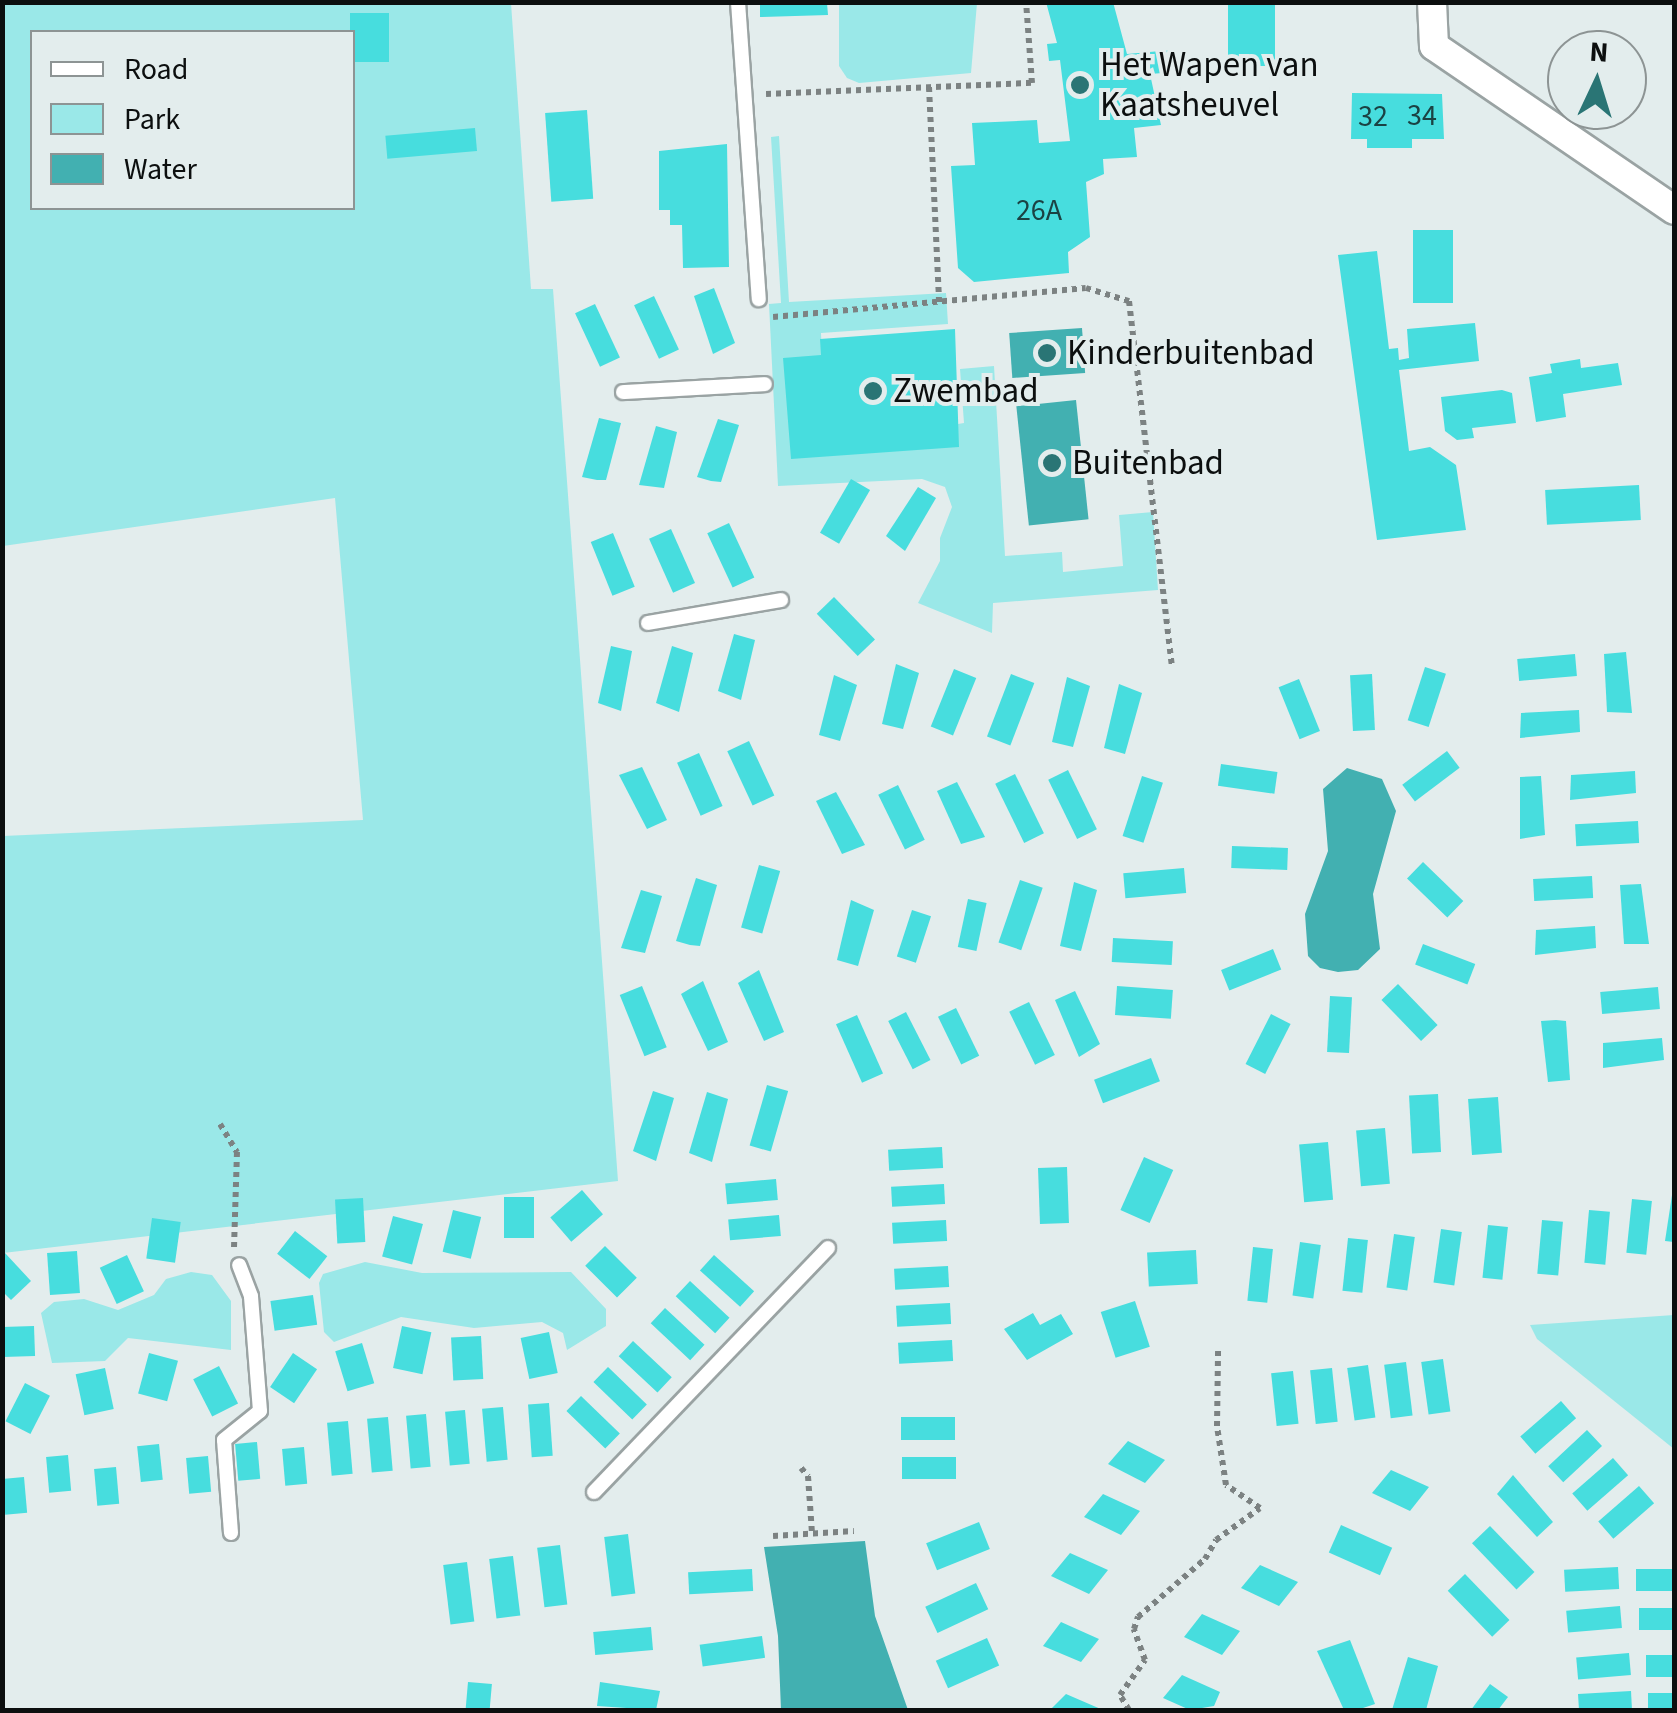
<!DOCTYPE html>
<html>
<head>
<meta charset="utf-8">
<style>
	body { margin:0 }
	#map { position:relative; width:1677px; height:1713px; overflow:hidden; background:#e3eded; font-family:"Source Sans 3",sans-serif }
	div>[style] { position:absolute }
	.green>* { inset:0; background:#9ae8e8 }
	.water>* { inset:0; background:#42b0b1; transform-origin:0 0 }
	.building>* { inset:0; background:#47ddde; transform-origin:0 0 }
	.path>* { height:6px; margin-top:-3px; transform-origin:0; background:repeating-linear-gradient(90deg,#7c8282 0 5px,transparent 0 10px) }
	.roads { filter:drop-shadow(2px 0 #9aa3a3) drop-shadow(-2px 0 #9aa3a3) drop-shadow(0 2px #9aa3a3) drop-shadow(0 -2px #9aa3a3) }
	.lane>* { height:14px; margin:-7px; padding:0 7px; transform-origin:7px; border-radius:7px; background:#fff }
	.street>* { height:28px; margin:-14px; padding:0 14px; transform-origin:14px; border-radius:14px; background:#fff }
	.dots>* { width:28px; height:28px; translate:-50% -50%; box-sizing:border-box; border:5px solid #e3eded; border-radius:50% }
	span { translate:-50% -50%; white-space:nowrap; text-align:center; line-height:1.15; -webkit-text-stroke:8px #e3eded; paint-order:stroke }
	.number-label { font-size:30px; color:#1b4243 }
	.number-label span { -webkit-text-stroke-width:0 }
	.poi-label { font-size:35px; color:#0c0f0f }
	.left { translate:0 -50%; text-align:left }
	.frame { position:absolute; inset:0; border:5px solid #0c0f0f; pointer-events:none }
	.legend { position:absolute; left:30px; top:30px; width:325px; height:180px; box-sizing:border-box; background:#e3eded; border:2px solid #8d9494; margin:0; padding:12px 18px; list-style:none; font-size:30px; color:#0c0f0f }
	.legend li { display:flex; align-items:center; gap:20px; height:50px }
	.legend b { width:50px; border:2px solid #8d9494 }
	.north { position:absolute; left:1547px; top:30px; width:100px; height:100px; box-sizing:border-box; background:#e3eded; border:2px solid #8d9494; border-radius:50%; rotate:4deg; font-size:28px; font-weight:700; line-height:40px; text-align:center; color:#0c0f0f }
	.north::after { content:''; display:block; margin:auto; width:35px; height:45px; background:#2a7575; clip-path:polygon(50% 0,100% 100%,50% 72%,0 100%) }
</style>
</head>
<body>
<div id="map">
	<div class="green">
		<i style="clip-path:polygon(evenodd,3px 3px,511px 3px,531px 289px,553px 289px,618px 1181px,3px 1253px,3px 836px,363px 820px,335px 498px,3px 546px,3px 3px,32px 32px,352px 32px,352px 208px,32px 208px,32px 32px)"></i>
		<i style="clip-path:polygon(839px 3px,977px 3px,971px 73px,859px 83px,847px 78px,839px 66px)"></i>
		<i style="clip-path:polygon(779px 136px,789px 302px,946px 293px,948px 324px,821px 333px,822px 355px,958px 424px,964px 423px,960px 369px,994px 366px,1005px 556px,1062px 552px,1063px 572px,1123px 566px,1119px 515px,1153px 512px,1158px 590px,993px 603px,992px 633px,918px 603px,940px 561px,940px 538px,952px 507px,945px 487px,922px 479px,778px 486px,769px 304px,781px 303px,771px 137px)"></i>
		<i style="clip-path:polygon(365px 1262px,422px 1273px,571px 1272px,606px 1309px,606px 1326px,567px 1350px,563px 1333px,542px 1322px,474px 1328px,401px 1317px,334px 1342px,324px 1332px,319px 1283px,323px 1274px)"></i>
		<i style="clip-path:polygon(191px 1272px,212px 1275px,231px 1301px,231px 1350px,128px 1338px,105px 1361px,52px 1363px,41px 1313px,54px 1302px,84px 1299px,118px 1310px,154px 1295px,166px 1279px)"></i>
		<i style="clip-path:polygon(1674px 1315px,1674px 1449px,1537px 1339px,1530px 1325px)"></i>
	</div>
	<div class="water">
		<i style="left:1082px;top:328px;width:45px;height:73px;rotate:86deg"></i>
		<i style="left:1076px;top:400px;width:120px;height:60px;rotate:84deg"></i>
		<i style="clip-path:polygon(1347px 768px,1382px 779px,1396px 811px,1373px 894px,1380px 949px,1358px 970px,1338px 972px,1320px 968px,1308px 956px,1305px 914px,1328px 851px,1323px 789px)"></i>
		<i style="clip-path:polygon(865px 1541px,875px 1616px,908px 1710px,781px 1710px,778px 1636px,764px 1547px)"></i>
	</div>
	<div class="building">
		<i style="clip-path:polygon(1046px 2px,1113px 2px,1127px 54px,1172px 50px,1175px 72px,1150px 74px,1161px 125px,1134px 128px,1137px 157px,1103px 159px,1104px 174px,1086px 182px,1090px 237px,1068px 252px,1069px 273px,974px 282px,958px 268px,951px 166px,975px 165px,972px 123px,1037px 120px,1039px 143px,1070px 141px,1060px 60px,1049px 61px,1047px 44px,1057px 43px)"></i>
		<i style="left:1228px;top:2px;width:47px;height:64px"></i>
		<i style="clip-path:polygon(760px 3px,827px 3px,828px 15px,760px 17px)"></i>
		<i style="left:350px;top:13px;width:39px;height:49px"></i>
		<i style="clip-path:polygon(1352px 93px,1442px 94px,1444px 139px,1412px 139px,1412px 148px,1367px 148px,1367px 139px,1351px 139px)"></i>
		<i style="left:587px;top:110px;width:89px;height:42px;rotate:86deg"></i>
		<i style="left:475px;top:128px;width:23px;height:90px;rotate:85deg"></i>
		<i style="clip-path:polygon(727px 144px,729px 267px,683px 268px,682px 225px,670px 225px,670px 210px,659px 210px,659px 151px)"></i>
		<i style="left:1413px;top:230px;width:40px;height:73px"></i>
		<i style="clip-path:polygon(1377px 251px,1389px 349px,1398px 348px,1399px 360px,1409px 358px,1407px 329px,1475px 323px,1479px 361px,1399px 370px,1409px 451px,1430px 447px,1456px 465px,1466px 530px,1377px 540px,1338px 255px)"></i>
		<i style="clip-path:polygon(714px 288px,735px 343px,713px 354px,694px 296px)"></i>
		<i style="left:654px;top:296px;width:59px;height:22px;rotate:65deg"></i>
		<i style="left:595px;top:304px;width:59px;height:22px;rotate:65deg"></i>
		<i style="clip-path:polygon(955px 329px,959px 447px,791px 459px,783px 358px,821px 355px,820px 339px)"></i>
		<i style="clip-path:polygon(1580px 359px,1581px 368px,1618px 363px,1622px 385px,1563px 394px,1566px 417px,1536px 422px,1529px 377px,1552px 373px,1550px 364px)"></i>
		<i style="clip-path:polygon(1502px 390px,1512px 393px,1516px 423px,1472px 428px,1474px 438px,1457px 440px,1445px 431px,1441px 397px)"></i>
		<i style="clip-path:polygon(599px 418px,621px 423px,606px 480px,597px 480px,582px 477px)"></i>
		<i style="clip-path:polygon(718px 419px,739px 425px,721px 482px,711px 481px,697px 477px)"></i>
		<i style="clip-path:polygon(656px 426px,677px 432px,664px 488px,639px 485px)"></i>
		<i style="left:851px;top:479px;width:22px;height:62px;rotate:30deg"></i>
		<i style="left:1639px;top:485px;width:35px;height:94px;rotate:87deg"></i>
		<i style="clip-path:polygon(918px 487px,936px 498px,905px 551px,886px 536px)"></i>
		<i style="left:729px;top:523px;width:60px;height:24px;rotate:65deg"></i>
		<i style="left:671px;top:529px;width:59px;height:24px;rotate:66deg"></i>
		<i style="left:613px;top:533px;width:58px;height:24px;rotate:68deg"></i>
		<i style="left:834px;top:597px;width:59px;height:24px;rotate:46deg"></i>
		<i style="clip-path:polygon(734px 634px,755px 640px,741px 700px,718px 691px)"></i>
		<i style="clip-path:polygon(611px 646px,632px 651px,621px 711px,598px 703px)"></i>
		<i style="clip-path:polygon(672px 646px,693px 653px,679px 712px,656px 703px)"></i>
		<i style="clip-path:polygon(1626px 652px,1632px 713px,1607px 712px,1604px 654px)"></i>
		<i style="left:1575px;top:654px;width:22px;height:58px;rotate:85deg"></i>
		<i style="clip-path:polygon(896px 664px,919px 673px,903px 729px,882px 724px)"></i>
		<i style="left:1425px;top:667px;width:22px;height:56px;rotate:18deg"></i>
		<i style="left:954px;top:669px;width:24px;height:62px;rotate:22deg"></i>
		<i style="left:1011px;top:674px;width:25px;height:67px;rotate:21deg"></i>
		<i style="left:1372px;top:674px;width:56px;height:22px;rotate:87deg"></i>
		<i style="clip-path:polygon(834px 675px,857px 685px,840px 741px,819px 735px)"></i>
		<i style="clip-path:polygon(1067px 677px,1090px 686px,1073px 747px,1052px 742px)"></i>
		<i style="left:1299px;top:679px;width:56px;height:22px;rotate:68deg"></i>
		<i style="clip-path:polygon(1119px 684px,1142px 693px,1125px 754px,1104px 748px)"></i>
		<i style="clip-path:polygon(1579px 710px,1580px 732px,1520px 738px,1521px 713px)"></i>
		<i style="left:749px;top:741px;width:60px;height:24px;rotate:65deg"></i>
		<i style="left:1447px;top:751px;width:21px;height:56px;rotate:53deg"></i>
		<i style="left:699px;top:753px;width:58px;height:24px;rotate:66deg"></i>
		<i style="left:1221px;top:764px;width:57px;height:22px;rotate:8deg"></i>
		<i style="clip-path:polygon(642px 767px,667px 820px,647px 829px,619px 775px)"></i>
		<i style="left:1068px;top:770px;width:66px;height:22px;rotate:64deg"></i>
		<i style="clip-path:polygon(1635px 771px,1636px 793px,1570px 800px,1571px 775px)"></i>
		<i style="left:1015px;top:774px;width:66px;height:22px;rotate:64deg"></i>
		<i style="left:1142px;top:776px;width:22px;height:63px;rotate:18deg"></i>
		<i style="clip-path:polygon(1541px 776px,1545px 835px,1520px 839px,1520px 777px)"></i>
		<i style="clip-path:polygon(957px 782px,985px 837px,961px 844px,937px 791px)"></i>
		<i style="left:898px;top:785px;width:61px;height:22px;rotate:64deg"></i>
		<i style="clip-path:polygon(836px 792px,865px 845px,842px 854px,816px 801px)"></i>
		<i style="left:1638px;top:821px;width:22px;height:63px;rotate:87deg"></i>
		<i style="left:1232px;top:846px;width:56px;height:22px;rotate:2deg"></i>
		<i style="left:1423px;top:862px;width:56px;height:23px;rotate:44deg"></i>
		<i style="left:759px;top:865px;width:22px;height:65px;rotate:16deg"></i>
		<i style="left:1184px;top:868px;width:25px;height:61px;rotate:85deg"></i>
		<i style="left:1592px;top:876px;width:22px;height:59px;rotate:87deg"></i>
		<i style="clip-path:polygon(696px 878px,717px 885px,700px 946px,690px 945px,676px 941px)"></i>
		<i style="left:1020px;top:880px;width:24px;height:66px;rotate:19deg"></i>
		<i style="clip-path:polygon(1074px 882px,1097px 890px,1081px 951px,1060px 946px)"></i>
		<i style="clip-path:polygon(1641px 884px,1649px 944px,1624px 944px,1620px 885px)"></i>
		<i style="clip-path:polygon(641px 890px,662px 896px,645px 953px,621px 948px)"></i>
		<i style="left:968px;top:899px;width:19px;height:49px;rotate:12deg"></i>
		<i style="clip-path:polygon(851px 900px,874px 910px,858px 966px,837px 960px)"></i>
		<i style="left:912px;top:910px;width:20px;height:49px;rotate:18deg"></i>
		<i style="clip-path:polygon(1595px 926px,1596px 948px,1535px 955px,1536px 930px)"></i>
		<i style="left:1113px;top:938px;width:60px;height:24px;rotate:3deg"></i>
		<i style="left:1423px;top:944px;width:56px;height:22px;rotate:21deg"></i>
		<i style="left:1273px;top:949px;width:22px;height:56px;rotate:68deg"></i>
		<i style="clip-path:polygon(759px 970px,784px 1032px,764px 1041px,738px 983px)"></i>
		<i style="clip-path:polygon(703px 981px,728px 1042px,708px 1051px,681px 994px)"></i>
		<i style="left:1398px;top:984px;width:57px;height:23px;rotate:46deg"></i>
		<i style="left:642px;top:986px;width:66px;height:24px;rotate:68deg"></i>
		<i style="left:1117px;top:986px;width:56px;height:29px;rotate:4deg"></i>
		<i style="left:1658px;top:987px;width:22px;height:58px;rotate:85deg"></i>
		<i style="clip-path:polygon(1075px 991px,1100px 1044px,1079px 1057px,1055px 1000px)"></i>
		<i style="left:1330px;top:996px;width:22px;height:56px;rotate:3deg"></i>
		<i style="left:1029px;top:1002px;width:59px;height:22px;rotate:64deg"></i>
		<i style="left:956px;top:1008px;width:53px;height:20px;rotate:64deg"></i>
		<i style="left:906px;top:1012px;width:54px;height:20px;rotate:63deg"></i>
		<i style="left:1271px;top:1014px;width:22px;height:56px;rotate:27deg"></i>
		<i style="left:857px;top:1015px;width:64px;height:23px;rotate:66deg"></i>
		<i style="clip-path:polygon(1556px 1020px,1566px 1021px,1570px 1080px,1548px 1082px,1541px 1021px)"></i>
		<i style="clip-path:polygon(1662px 1038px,1664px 1060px,1603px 1068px,1603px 1043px)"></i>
		<i style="left:1151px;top:1058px;width:25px;height:61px;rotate:69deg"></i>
		<i style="left:767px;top:1085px;width:22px;height:63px;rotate:16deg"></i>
		<i style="clip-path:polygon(653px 1091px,674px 1098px,656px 1161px,633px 1151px)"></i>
		<i style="clip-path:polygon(707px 1092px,728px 1099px,712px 1162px,689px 1153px)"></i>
		<i style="left:1438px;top:1094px;width:58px;height:29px;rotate:87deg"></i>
		<i style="left:1498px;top:1097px;width:56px;height:30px;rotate:86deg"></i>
		<i style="left:1385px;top:1128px;width:56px;height:29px;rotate:85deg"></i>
		<i style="left:1328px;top:1142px;width:58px;height:29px;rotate:85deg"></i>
		<i style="left:942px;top:1147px;width:21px;height:54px;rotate:87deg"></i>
		<i style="left:1144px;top:1157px;width:32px;height:58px;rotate:24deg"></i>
		<i style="left:1067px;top:1167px;width:56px;height:29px;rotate:88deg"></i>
		<i style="left:776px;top:1179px;width:21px;height:51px;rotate:85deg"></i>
		<i style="clip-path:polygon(1674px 1182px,1674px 1242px,1665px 1241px)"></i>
		<i style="left:944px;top:1184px;width:20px;height:53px;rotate:87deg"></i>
		<i style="left:582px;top:1190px;width:32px;height:42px;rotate:49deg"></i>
		<i style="left:534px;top:1197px;width:41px;height:30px;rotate:90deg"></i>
		<i style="left:363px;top:1198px;width:44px;height:28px;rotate:87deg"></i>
		<i style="left:1632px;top:1199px;width:20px;height:54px;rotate:6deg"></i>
		<i style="left:453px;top:1210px;width:29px;height:43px;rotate:14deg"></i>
		<i style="left:1589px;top:1210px;width:21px;height:53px;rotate:5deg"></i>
		<i style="left:779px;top:1215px;width:21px;height:51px;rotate:85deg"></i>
		<i style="left:393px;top:1216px;width:31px;height:42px;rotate:15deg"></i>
		<i style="left:152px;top:1218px;width:29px;height:41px;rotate:8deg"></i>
		<i style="left:946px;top:1220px;width:21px;height:54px;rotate:87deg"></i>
		<i style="left:1542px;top:1220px;width:21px;height:54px;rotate:5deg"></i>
		<i style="left:1488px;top:1225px;width:20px;height:53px;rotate:6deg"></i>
		<i style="left:1441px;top:1229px;width:21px;height:54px;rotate:8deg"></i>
		<i style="left:295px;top:1231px;width:41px;height:29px;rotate:38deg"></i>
		<i style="left:1394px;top:1234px;width:21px;height:54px;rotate:8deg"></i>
		<i style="left:1348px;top:1238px;width:20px;height:53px;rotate:6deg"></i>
		<i style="left:1300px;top:1242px;width:21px;height:54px;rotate:8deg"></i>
		<i style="left:605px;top:1246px;width:45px;height:28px;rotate:45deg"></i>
		<i style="left:1253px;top:1247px;width:20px;height:54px;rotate:6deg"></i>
		<i style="left:1196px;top:1250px;width:34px;height:49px;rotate:87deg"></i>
		<i style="left:77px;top:1251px;width:42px;height:30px;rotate:86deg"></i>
		<i style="clip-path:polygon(5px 1253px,31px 1281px,11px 1300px,2px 1291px)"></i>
		<i style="left:127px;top:1255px;width:40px;height:30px;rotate:65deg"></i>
		<i style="left:714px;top:1255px;width:54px;height:21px;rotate:42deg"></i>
		<i style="left:948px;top:1266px;width:21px;height:54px;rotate:87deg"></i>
		<i style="left:690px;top:1281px;width:54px;height:21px;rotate:43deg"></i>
		<i style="left:313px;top:1295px;width:30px;height:43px;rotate:82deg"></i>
		<i style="left:1135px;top:1301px;width:48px;height:36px;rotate:72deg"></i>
		<i style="left:950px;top:1303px;width:21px;height:54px;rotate:87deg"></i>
		<i style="left:665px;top:1308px;width:54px;height:21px;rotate:43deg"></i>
		<i style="clip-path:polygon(1033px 1313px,1040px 1325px,1061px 1314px,1073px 1334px,1027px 1360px,1004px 1329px)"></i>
		<i style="left:34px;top:1326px;width:30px;height:32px;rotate:88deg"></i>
		<i style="left:402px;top:1326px;width:30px;height:43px;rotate:12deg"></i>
		<i style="left:549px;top:1332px;width:42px;height:29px;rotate:78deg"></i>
		<i style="left:481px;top:1336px;width:43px;height:30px;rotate:87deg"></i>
		<i style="left:952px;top:1340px;width:21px;height:54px;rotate:87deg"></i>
		<i style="left:633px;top:1341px;width:53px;height:21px;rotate:43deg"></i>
		<i style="left:362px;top:1343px;width:42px;height:28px;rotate:73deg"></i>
		<i style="left:149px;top:1353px;width:30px;height:42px;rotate:15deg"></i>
		<i style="left:293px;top:1353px;width:29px;height:41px;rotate:34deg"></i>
		<i style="left:1443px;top:1359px;width:53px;height:22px;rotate:82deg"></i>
		<i style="left:1406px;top:1362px;width:54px;height:22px;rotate:83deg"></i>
		<i style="left:1368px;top:1365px;width:53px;height:21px;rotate:82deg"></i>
		<i style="left:219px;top:1366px;width:42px;height:29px;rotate:63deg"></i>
		<i style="left:608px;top:1367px;width:54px;height:21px;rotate:44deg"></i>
		<i style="left:105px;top:1368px;width:42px;height:30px;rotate:78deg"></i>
		<i style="left:1332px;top:1368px;width:54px;height:22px;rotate:84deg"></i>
		<i style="left:1293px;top:1371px;width:53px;height:22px;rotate:84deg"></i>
		<i style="left:25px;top:1383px;width:28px;height:43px;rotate:27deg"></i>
		<i style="left:581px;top:1396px;width:54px;height:21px;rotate:44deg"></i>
		<i style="left:1561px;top:1401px;width:23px;height:54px;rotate:49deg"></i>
		<i style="left:549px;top:1403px;width:53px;height:21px;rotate:86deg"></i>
		<i style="left:503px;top:1407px;width:53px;height:21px;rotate:85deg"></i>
		<i style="left:465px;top:1410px;width:54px;height:20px;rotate:85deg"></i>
		<i style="left:426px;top:1414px;width:53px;height:20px;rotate:85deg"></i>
		<i style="left:388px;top:1417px;width:54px;height:21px;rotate:85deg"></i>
		<i style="left:901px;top:1417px;width:54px;height:23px"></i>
		<i style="left:348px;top:1421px;width:53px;height:21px;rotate:85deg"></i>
		<i style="left:1587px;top:1430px;width:22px;height:53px;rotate:47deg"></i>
		<i style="clip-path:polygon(1128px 1441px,1165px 1460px,1145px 1483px,1108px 1464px)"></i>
		<i style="left:257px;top:1442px;width:37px;height:22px;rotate:85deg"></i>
		<i style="left:159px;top:1444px;width:36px;height:22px;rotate:84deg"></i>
		<i style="left:304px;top:1447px;width:37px;height:22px;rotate:85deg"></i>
		<i style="left:68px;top:1455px;width:36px;height:22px;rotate:85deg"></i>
		<i style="left:208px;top:1456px;width:36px;height:22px;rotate:85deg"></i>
		<i style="left:902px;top:1457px;width:54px;height:22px"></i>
		<i style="left:1613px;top:1458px;width:23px;height:54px;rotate:49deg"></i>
		<i style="left:116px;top:1467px;width:37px;height:22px;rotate:85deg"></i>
		<i style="clip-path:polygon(1391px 1470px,1429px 1487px,1410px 1511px,1372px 1493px)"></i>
		<i style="clip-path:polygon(1513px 1475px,1553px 1522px,1537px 1537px,1497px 1494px)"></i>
		<i style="left:24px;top:1477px;width:36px;height:22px;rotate:85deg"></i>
		<i style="left:1639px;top:1486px;width:23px;height:54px;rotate:49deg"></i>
		<i style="clip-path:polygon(1103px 1494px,1140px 1511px,1121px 1535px,1084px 1517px)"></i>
		<i style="left:979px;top:1522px;width:29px;height:57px;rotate:68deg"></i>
		<i style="left:1341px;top:1525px;width:56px;height:30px;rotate:24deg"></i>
		<i style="left:1490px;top:1526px;width:64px;height:25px;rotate:46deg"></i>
		<i style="left:628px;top:1534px;width:60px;height:24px;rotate:83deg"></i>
		<i style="left:560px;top:1545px;width:60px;height:23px;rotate:83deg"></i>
		<i style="clip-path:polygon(1070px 1553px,1108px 1570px,1089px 1594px,1051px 1576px)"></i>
		<i style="left:513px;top:1556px;width:60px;height:24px;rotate:83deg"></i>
		<i style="left:467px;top:1562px;width:60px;height:24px;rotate:83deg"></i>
		<i style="clip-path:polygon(1260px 1565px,1298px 1582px,1279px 1606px,1241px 1588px)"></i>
		<i style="left:1618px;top:1567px;width:22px;height:54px;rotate:87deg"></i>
		<i style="left:752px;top:1569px;width:22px;height:64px;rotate:87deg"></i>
		<i style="left:1674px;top:1569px;width:22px;height:38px;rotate:90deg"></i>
		<i style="left:1465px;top:1574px;width:64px;height:24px;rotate:46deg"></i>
		<i style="left:976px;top:1583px;width:29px;height:56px;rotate:65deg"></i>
		<i style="left:1620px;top:1606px;width:22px;height:54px;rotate:85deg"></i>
		<i style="left:1674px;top:1608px;width:22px;height:35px;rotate:90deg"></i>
		<i style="clip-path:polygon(1202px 1614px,1240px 1631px,1222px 1655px,1184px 1637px)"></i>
		<i style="clip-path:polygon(1061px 1622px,1099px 1639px,1081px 1662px,1043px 1646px)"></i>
		<i style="left:651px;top:1627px;width:23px;height:58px;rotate:85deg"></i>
		<i style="left:762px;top:1636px;width:22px;height:63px;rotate:82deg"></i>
		<i style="left:987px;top:1638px;width:30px;height:56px;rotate:66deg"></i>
		<i style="clip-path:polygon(1350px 1640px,1375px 1704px,1357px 1710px,1344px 1710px,1317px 1651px)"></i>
		<i style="left:1629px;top:1653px;width:22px;height:53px;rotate:85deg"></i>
		<i style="left:1674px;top:1655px;width:22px;height:28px;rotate:90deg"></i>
		<i style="clip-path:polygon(1408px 1657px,1438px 1666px,1426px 1710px,1392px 1710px)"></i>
		<i style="clip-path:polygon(1182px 1675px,1220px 1692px,1214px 1706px,1190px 1710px,1163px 1698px)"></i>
		<i style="left:468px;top:1682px;width:24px;height:28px;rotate:5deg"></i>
		<i style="clip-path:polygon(600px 1682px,660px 1691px,656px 1710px,597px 1706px)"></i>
		<i style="clip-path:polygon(1490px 1684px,1508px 1697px,1498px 1710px,1471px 1710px)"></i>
		<i style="clip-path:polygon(1631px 1691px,1632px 1710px,1579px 1710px,1578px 1694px)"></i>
		<i style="left:1674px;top:1693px;width:17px;height:26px;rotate:90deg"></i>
		<i style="clip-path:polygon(1066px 1694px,1103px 1710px,1050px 1710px)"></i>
	</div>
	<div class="path">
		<i style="left:929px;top:87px;width:216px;rotate:87.3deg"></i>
		<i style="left:766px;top:94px;width:266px;rotate:-2.4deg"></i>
		<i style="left:1032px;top:83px;width:81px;rotate:-94.2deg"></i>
		<i style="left:773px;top:317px;width:314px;rotate:-5.3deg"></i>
		<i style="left:1086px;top:288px;width:45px;rotate:16.8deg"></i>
		<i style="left:1129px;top:301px;width:369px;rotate:83.3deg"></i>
		<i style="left:220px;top:1124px;width:33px;rotate:59deg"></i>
		<i style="left:237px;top:1152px;width:96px;rotate:91.8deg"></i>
		<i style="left:801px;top:1468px;width:11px;rotate:49deg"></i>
		<i style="left:808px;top:1476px;width:57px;rotate:86deg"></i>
		<i style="left:773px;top:1536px;width:81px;rotate:-3.5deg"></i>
		<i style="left:1129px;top:1710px;width:17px;rotate:-121deg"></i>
		<i style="left:1120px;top:1695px;width:43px;rotate:-54.5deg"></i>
		<i style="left:1145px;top:1660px;width:33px;rotate:-110deg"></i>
		<i style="left:1134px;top:1629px;width:13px;rotate:-72deg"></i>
		<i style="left:1138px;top:1617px;width:89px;rotate:-40.9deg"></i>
		<i style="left:1205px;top:1559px;width:22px;rotate:-60deg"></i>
		<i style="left:1216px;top:1540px;width:54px;rotate:-36deg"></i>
		<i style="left:1260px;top:1508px;width:41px;rotate:-145.9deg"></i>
		<i style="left:1226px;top:1485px;width:60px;rotate:-98.7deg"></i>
		<i style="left:1217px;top:1426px;width:75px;rotate:-89.2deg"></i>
	</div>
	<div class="roads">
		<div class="lane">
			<i style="left:738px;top:2px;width:298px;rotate:86deg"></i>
			<i style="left:623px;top:392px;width:142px;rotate:-3.2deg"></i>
			<i style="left:648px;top:623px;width:135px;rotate:-9.8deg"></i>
			<i style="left:594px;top:1492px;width:338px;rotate:-46.2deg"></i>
			<i style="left:231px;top:1533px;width:93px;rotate:-94.3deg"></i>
			<i style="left:224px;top:1440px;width:46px;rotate:-38.9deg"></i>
			<i style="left:260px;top:1411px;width:115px;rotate:-94.5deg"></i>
			<i style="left:251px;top:1296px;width:33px;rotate:-111deg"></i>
		</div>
		<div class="street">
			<i style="left:1432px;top:2px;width:44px;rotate:87.4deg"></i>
			<i style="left:1434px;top:46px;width:291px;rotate:34.3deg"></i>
		</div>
	</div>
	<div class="dots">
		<i style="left:1080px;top:85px;background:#2a7575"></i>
		<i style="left:1047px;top:353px;background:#2a7575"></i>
		<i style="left:873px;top:391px;background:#2a7575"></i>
		<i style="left:1052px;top:463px;background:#2a7575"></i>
	</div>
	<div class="number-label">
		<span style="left:1422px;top:116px">34</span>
		<span style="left:1373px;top:117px">32</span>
		<span style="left:1039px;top:211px">26A</span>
	</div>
	<div class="poi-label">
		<span class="left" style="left:1100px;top:85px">Het Wapen van<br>Kaatsheuvel</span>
		<span class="left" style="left:1067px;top:353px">Kinderbuitenbad</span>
		<span class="left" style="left:893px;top:391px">Zwembad</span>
		<span class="left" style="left:1072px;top:463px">Buitenbad</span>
	</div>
	<div class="frame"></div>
	<ul class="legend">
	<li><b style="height:12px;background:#fff"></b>Road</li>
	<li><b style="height:28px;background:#9ae8e8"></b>Park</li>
	<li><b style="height:28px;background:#42b0b1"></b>Water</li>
	</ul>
	<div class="north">N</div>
</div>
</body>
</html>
